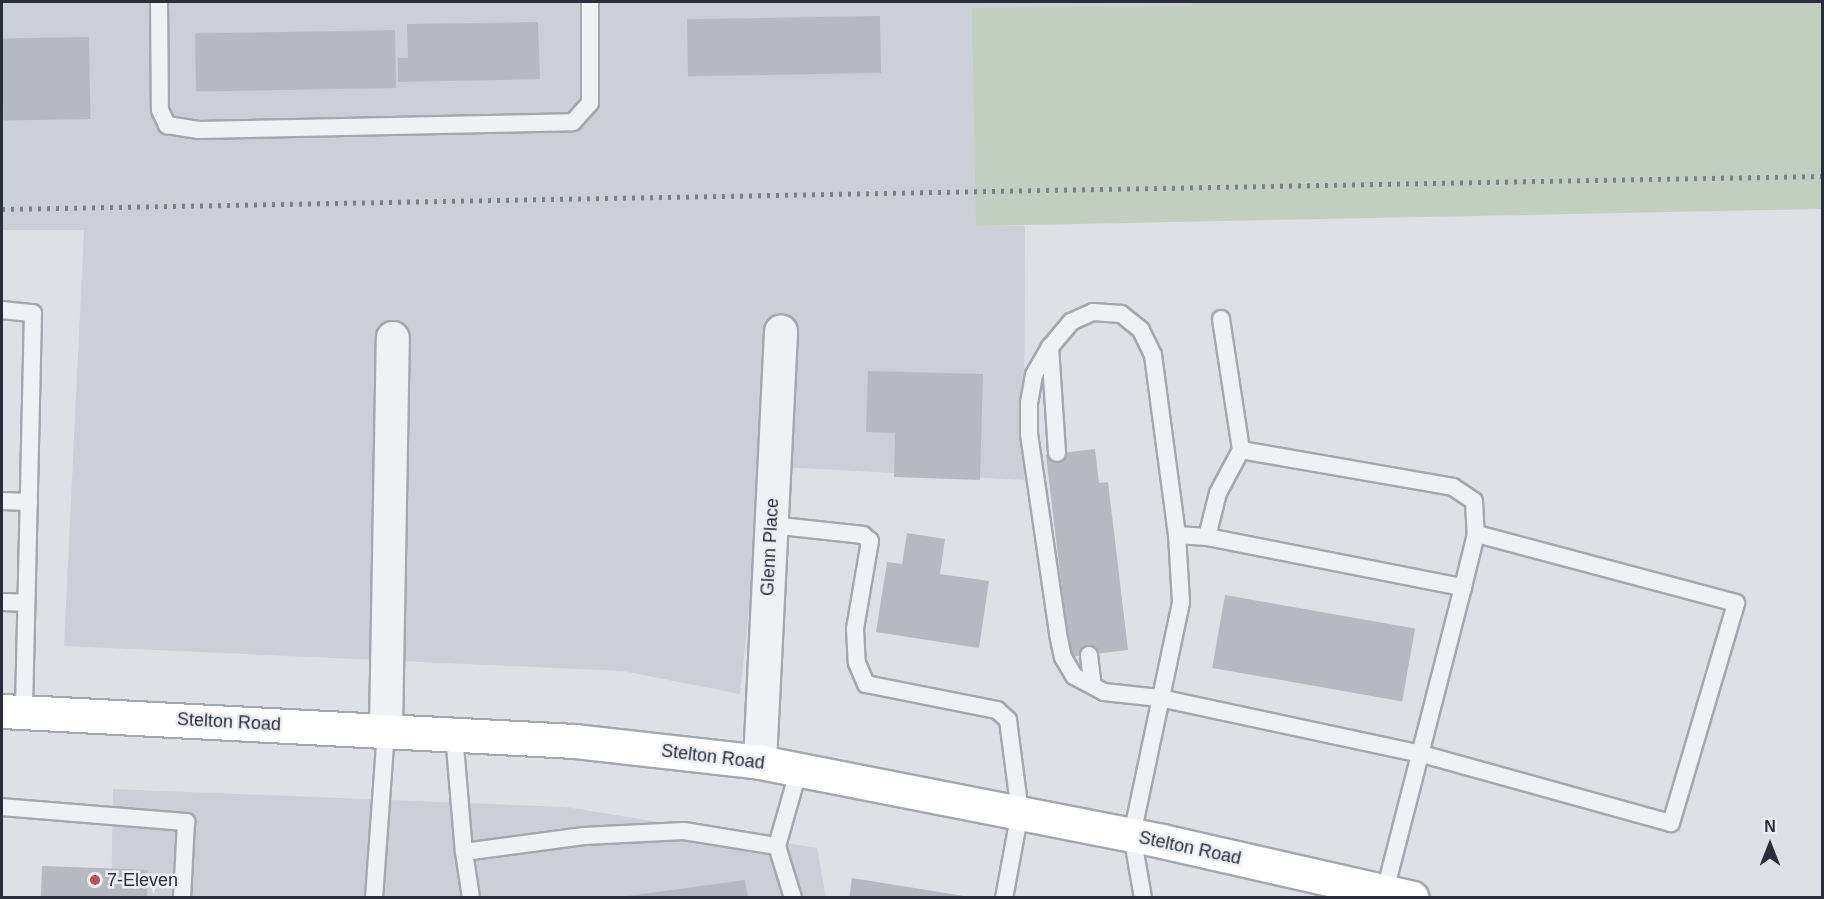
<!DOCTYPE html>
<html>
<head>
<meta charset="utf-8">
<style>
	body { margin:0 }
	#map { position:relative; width:1824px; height:899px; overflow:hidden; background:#dee0e6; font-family:Arial,sans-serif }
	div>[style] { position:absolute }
	.built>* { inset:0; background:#cccfd7 }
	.green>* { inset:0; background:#c2cfc0 }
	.building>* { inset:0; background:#b6b9c2; transform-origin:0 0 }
	.roads { filter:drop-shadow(2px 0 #a4a7af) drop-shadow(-2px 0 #a4a7af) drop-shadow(0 2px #a4a7af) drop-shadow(0 -2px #a4a7af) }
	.lane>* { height:16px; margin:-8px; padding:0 8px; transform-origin:8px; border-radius:8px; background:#f0f1f5 }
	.street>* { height:32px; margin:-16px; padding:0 16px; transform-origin:16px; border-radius:16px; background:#f0f1f5 }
	.secondary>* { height:33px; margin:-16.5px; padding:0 16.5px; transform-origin:16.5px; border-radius:16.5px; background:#fff }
	.rail>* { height:4.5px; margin-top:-2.25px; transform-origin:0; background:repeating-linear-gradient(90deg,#797f8d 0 3px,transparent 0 9px) }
	.dots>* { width:16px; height:16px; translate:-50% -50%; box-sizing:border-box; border:3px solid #edeff4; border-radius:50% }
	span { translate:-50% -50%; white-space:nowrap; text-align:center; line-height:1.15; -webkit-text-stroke:5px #edeff4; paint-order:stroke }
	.street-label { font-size:18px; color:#292d3b }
	.poi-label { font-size:18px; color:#292d3b }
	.left { translate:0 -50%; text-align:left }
	.frame { position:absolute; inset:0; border:3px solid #292d3b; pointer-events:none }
	.north { position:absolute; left:1740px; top:815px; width:60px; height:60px; -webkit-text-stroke:4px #edeff4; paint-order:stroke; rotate:0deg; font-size:16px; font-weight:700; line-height:24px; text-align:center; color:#292d3b }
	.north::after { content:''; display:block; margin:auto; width:21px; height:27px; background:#292d3b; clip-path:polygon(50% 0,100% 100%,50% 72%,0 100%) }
</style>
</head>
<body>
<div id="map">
	<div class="built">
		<i style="clip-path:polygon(2px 2px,1192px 2px,1192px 6px,977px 226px,1025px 226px,1024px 480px,764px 466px,740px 694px,623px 671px,64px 646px,84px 230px,2px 230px)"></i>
		<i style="clip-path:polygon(113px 789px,566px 807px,817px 848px,826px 897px,111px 898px)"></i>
	</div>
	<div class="green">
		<i style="clip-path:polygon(1192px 2px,1822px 2px,1822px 209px,976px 226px,972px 8px,1192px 6px)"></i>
	</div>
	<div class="building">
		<i style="left:880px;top:16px;width:57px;height:193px;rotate:89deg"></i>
		<i style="clip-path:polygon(538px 22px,540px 79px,398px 82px,398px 58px,408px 58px,407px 24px)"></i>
		<i style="left:395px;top:30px;width:58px;height:200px;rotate:89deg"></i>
		<i style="left:89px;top:37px;width:82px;height:87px;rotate:89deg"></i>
		<i style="clip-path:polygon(868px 371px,983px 374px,980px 480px,894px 477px,895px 433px,866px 432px)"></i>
		<i style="clip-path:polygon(1095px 449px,1099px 483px,1108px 482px,1128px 650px,1070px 657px,1046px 455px)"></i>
		<i style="clip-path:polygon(907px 533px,945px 539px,940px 574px,989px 581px,979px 648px,876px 632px,887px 562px,902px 564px)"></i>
		<i style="left:1225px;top:595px;width:193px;height:74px;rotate:10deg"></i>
		<i style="left:42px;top:866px;width:106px;height:32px;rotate:2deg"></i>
		<i style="clip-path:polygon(852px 878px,964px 896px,964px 898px,849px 898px)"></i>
		<i style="clip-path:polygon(745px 880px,748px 898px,628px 898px,628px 896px)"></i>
	</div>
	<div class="roads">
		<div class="lane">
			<i style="left:159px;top:2px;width:108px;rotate:89.5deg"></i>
			<i style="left:160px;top:110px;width:17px;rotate:65deg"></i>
			<i style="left:167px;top:125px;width:32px;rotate:9deg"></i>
			<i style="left:199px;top:130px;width:374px;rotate:-1.2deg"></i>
			<i style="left:573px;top:122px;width:25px;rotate:-48deg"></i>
			<i style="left:590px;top:103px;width:101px;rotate:-90deg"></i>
			<i style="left:2px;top:310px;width:31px;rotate:6deg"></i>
			<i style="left:33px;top:313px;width:398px;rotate:91.3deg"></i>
			<i style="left:1221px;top:319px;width:133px;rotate:81.3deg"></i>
			<i style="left:1241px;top:450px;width:215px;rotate:9.9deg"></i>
			<i style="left:1453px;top:487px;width:25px;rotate:34deg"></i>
			<i style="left:1474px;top:501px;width:33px;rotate:87deg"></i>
			<i style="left:1050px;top:347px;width:106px;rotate:86.2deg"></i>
			<i style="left:2px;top:501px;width:27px;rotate:2deg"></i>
			<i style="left:771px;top:525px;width:93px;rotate:6.2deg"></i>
			<i style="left:863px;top:535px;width:9px;rotate:41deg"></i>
			<i style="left:870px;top:541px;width:89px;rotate:99.7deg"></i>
			<i style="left:855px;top:629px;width:34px;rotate:87deg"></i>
			<i style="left:857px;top:663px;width:23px;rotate:67deg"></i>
			<i style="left:866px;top:684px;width:134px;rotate:11.2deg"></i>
			<i style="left:997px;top:710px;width:15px;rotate:42deg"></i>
			<i style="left:1008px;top:720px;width:93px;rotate:82.6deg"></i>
			<i style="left:1020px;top:812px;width:87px;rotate:100.5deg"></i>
			<i style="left:1177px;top:535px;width:182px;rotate:-97.6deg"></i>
			<i style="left:1153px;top:355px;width:28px;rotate:-116deg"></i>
			<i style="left:1141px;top:330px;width:26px;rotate:-141deg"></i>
			<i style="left:1121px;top:314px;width:28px;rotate:-176deg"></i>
			<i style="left:1093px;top:312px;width:24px;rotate:156deg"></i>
			<i style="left:1071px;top:322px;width:33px;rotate:130deg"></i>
			<i style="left:1050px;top:347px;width:32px;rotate:120deg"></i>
			<i style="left:1034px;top:375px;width:28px;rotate:100deg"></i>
			<i style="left:1029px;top:403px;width:31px;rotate:90deg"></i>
			<i style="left:1029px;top:434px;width:202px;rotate:81.7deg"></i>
			<i style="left:1058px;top:634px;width:24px;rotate:78deg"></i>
			<i style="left:1063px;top:657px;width:22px;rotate:60deg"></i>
			<i style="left:1074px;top:676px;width:34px;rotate:28deg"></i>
			<i style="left:1104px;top:692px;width:56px;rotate:6.1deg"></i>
			<i style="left:1160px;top:698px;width:268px;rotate:12.1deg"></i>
			<i style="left:1422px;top:754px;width:258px;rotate:15.5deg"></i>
			<i style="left:1671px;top:823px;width:229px;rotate:-73.5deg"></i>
			<i style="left:1736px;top:603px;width:269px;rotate:-165.1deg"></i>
			<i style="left:1476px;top:534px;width:55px;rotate:103.8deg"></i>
			<i style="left:1207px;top:537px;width:45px;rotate:-76deg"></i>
			<i style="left:1218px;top:493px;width:49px;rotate:-61.9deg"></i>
			<i style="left:2px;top:602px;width:24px;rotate:2deg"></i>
			<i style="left:1089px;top:655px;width:31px;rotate:83deg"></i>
			<i style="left:454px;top:734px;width:118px;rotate:85.2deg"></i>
			<i style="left:464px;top:852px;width:121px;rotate:-7.6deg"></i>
			<i style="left:584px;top:836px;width:100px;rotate:-2.9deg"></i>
			<i style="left:684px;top:831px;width:94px;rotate:9.2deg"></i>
			<i style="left:777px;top:846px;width:80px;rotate:-74.1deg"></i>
			<i style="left:2px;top:807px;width:185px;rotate:4.7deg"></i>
			<i style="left:186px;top:822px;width:76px;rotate:93deg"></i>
			<i style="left:777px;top:846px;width:54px;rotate:72.9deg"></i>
			<i style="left:464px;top:852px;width:47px;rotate:81.3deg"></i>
			<i style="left:374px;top:898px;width:168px;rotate:-85.9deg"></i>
			<i style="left:1143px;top:898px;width:64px;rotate:-99.9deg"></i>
			<i style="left:1132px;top:835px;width:238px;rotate:-78.1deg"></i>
			<i style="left:1181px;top:602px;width:67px;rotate:-93.4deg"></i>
			<i style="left:1177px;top:535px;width:30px;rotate:4deg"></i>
			<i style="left:1207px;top:537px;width:261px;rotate:11.1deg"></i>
			<i style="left:1463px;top:587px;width:314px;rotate:104.4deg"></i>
		</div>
		<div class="street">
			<i style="left:386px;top:730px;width:392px;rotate:-89deg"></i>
			<i style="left:760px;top:762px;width:431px;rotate:-87.2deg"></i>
		</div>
		<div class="secondary">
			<i style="left:2px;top:711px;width:573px;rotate:3deg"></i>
			<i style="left:574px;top:741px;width:187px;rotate:6.4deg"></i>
			<i style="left:760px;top:762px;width:410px;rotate:11.1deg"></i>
			<i style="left:1162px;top:841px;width:256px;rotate:12.8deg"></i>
		</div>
	</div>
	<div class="rail">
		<i style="left:2px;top:209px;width:1820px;rotate:-1.04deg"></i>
	</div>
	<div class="dots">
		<i style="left:95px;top:880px;background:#be5054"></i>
	</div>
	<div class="street-label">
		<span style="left:770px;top:547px;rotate:-87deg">Glenn Place</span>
		<span style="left:229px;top:722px;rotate:3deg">Stelton Road</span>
		<span style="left:713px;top:757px;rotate:7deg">Stelton Road</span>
		<span style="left:1190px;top:848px;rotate:12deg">Stelton Road</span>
	</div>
	<div class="poi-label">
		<span class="left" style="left:107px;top:880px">7-Eleven</span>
	</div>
	<div class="frame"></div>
	<div class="north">N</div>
</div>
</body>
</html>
